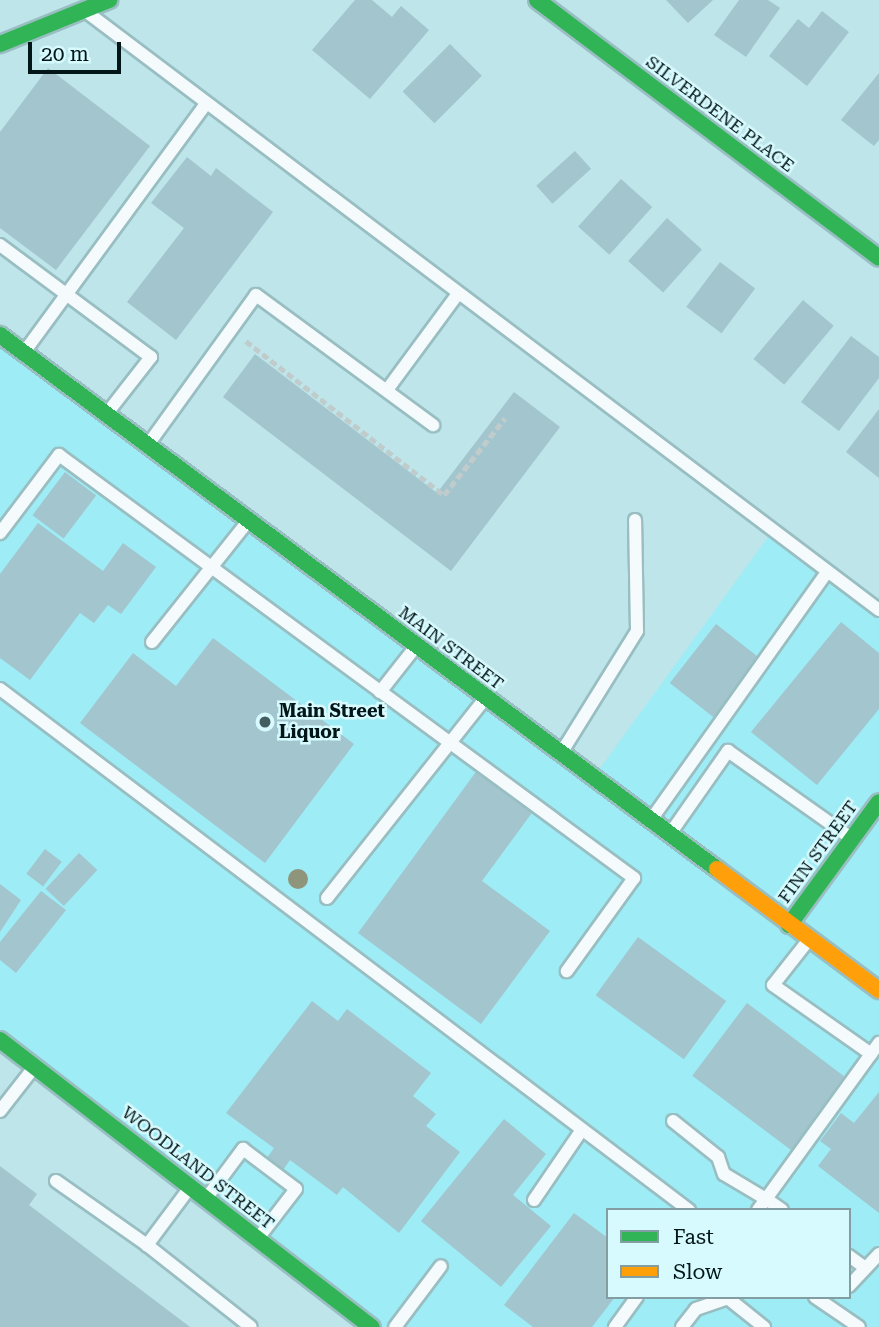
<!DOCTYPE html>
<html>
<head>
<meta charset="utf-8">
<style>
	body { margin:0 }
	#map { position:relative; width:879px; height:1327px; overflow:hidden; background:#bde5ea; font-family:"Roboto Serif",serif }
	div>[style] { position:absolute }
	.built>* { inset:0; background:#9eecf5 }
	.building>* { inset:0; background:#a3c5ce; transform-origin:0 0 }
	.path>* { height:4.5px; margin-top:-2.25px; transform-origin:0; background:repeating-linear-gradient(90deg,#c0cbcb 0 7px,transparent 0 10.5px) }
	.roads { filter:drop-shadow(2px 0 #99bec2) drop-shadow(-2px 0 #99bec2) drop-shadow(0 2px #99bec2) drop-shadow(0 -2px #99bec2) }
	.lane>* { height:12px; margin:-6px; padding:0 6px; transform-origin:6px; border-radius:6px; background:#f5fbfc }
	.fast>* { height:16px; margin:-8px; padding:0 8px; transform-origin:8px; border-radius:8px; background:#30b455 }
	.slow>* { height:16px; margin:-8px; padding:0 8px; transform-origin:8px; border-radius:8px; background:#ff9f0a }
	.trees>* { width:20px; height:20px; margin:-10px; border-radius:50%; background:#8f957a }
	.dots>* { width:19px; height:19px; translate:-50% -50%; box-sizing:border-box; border:4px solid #d7fafe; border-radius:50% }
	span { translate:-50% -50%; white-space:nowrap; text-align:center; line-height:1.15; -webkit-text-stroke:5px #d7fafe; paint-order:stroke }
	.street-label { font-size:18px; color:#021517 }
	.poi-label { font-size:18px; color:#021517; font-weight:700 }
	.left { translate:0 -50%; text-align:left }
	.legend { position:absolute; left:606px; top:1208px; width:245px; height:91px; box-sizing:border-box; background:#d7fafe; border:2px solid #829ea2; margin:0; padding:9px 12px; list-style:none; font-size:21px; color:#021517 }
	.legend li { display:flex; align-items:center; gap:14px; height:35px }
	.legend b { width:35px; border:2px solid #829ea2 }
	.scale { position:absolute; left:28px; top:42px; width:93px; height:32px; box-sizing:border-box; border:4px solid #021517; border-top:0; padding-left:9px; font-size:21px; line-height:24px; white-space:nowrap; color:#021517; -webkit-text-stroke:5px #d7fafe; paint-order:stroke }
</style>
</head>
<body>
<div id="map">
	<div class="built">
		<i style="clip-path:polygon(evenodd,0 335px,593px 778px,773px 530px,879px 610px,879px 1327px,372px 1327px,0 1040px,0 335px,608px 1210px,849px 1210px,849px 1297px,608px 1297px,608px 1210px)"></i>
	</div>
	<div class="building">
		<i style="clip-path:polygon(355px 0,372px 0,392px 17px,401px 6px,429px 30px,370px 99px,312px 50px)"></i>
		<i style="clip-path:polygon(666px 0,713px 0,688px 23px)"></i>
		<i style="clip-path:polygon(739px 0,768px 0,780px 8px,746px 57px,714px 35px)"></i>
		<i style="clip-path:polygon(822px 11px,849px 32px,807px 86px,769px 56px,798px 19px,809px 28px)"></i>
		<i style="left:450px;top:44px;width:45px;height:67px;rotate:45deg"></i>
		<i style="clip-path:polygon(48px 68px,150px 146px,56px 270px,0 228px,0 132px)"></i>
		<i style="clip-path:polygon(879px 73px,879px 140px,874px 146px,841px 120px)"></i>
		<i style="left:575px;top:151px;width:24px;height:52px;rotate:48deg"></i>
		<i style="clip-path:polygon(187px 157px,211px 176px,216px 168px,273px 212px,176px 340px,127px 302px,184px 228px,151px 203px)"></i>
		<i style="left:621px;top:179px;width:42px;height:64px;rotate:42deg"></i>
		<i style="left:667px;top:218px;width:47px;height:58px;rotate:42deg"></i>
		<i style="left:720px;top:262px;width:44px;height:56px;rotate:37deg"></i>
		<i style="left:803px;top:300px;width:40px;height:77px;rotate:40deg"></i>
		<i style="clip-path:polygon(851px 336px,879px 357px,879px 378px,839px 431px,801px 402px)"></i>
		<i style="clip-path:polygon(255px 354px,437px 493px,514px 392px,560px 427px,451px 571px,223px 397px)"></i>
		<i style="clip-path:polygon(879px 409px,879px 478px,846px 452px)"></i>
		<i style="left:65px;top:472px;width:39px;height:54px;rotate:37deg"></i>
		<i style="clip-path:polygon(38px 523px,103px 571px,123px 543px,156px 567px,121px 614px,108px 605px,94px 623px,80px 613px,30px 680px,0 658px,0 574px)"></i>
		<i style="clip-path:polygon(841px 622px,879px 653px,879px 709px,817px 785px,751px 732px)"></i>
		<i style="left:716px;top:624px;width:56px;height:75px;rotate:38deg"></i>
		<i style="clip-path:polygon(213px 638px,354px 744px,265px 863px,80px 723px,133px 653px,176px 686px)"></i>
		<i style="clip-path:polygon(478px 769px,534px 810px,482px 881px,550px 931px,481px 1024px,358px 933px)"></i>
		<i style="left:45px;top:849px;width:21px;height:31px;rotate:37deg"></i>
		<i style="left:79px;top:853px;width:25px;height:49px;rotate:43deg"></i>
		<i style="clip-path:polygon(0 884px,21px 900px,0 932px)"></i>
		<i style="clip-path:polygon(41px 891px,66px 910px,16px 973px,0 960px,0 942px)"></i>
		<i style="left:638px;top:937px;width:109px;height:72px;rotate:36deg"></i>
		<i style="clip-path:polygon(312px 1001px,338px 1021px,347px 1009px,431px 1073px,413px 1096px,436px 1114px,426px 1126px,460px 1152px,399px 1233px,343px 1187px,337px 1195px,290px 1160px,283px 1170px,267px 1158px,274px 1148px,226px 1113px)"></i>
		<i style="left:747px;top:1003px;width:124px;height:91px;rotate:37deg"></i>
		<i style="clip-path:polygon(879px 1092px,879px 1213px,818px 1166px,831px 1149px,820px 1141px,841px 1113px,854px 1123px)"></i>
		<i style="clip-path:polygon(504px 1119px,546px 1154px,513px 1195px,551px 1226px,501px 1287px,421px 1221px)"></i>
		<i style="clip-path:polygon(0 1166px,37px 1194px,29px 1205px,190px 1327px,0 1327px)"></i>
		<i style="clip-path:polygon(574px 1213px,608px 1238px,608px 1297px,615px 1297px,592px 1327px,533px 1327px,504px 1305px)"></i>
	</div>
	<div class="path">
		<i style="left:246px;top:341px;width:251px;rotate:37.9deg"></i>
		<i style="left:444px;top:495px;width:98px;rotate:-51.6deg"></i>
	</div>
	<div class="roads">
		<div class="lane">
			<i style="left:88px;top:13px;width:991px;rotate:37.04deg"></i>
			<i style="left:0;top:245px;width:188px;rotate:36.6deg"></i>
			<i style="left:151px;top:357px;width:70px;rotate:128deg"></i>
			<i style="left:25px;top:351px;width:303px;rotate:-53.8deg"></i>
			<i style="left:387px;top:390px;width:118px;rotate:-53.6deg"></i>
			<i style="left:150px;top:442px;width:181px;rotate:-54.2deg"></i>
			<i style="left:256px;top:295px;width:220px;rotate:36.3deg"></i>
			<i style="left:0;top:533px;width:98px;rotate:-52.9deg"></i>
			<i style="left:59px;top:455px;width:714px;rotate:36.34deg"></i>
			<i style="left:634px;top:878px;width:115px;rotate:125.8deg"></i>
			<i style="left:152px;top:642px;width:151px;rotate:-51.5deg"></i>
			<i style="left:0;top:689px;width:864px;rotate:37.1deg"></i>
			<i style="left:380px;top:692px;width:55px;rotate:-51.7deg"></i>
			<i style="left:563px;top:750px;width:140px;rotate:-58.1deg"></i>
			<i style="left:637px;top:631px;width:111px;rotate:-91deg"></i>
			<i style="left:653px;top:817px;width:301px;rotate:-54.6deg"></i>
			<i style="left:672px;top:831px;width:98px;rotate:-55deg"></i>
			<i style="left:728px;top:751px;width:151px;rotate:35.3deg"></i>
			<i style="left:327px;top:898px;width:251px;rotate:-51.6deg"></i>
			<i style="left:807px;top:942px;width:55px;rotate:128.3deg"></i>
			<i style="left:773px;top:985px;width:120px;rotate:35.1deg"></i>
			<i style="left:0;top:1111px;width:52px;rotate:-52deg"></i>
			<i style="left:673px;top:1121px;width:58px;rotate:38.7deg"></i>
			<i style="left:718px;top:1157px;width:18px;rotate:71deg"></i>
			<i style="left:724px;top:1174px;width:49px;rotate:30.8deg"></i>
			<i style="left:766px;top:1199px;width:14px;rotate:126deg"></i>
			<i style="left:56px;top:1181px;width:111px;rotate:35.1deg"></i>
			<i style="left:188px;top:1190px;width:69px;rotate:126.7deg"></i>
			<i style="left:147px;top:1245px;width:132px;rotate:38.3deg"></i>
			<i style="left:208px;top:1196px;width:59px;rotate:-53.3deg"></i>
			<i style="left:243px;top:1149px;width:66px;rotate:37deg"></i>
			<i style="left:296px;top:1189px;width:61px;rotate:127.6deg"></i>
			<i style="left:534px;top:1200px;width:83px;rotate:-55.7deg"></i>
			<i style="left:782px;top:1210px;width:19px;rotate:-145deg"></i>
			<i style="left:766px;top:1199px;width:193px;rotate:-54.1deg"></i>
			<i style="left:849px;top:1256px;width:17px;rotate:36deg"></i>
			<i style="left:849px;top:1286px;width:44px;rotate:-46.8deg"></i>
			<i style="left:815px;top:1297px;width:53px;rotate:34.3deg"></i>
			<i style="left:729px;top:1299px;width:45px;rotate:38.7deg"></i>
			<i style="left:395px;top:1327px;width:76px;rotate:-53deg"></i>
			<i style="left:615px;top:1327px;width:37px;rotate:-54deg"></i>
			<i style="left:682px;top:1327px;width:23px;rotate:-52deg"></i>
			<i style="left:696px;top:1309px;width:37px;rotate:-19deg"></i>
		</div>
		<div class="fast">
			<i style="left:537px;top:0;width:428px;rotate:37deg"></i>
			<i style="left:0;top:44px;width:118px;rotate:-22deg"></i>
			<i style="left:0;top:335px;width:894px;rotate:36.68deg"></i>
			<i style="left:789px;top:925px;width:152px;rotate:-53.8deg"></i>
			<i style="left:0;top:1040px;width:470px;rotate:37.7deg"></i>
		</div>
		<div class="slow">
			<i style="left:717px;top:869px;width:202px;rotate:36.8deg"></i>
		</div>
	</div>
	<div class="trees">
		<i style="left:298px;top:879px"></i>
	</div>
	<div class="dots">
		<i style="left:265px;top:722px;background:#435e61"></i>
	</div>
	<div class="street-label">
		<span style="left:720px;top:114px;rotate:37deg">SILVERDENE PLACE</span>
		<span style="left:451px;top:648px;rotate:37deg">MAIN STREET</span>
		<span style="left:818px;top:852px;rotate:-54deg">FINN STREET</span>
		<span style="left:198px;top:1168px;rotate:38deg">WOODLAND STREET</span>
	</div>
	<div class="poi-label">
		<span class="left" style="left:279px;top:722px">Main Street<br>Liquor</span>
	</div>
	<ul class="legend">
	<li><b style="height:9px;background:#30b455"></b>Fast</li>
	<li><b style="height:9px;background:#ff9f0a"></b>Slow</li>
	</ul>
	<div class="scale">20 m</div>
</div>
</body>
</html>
